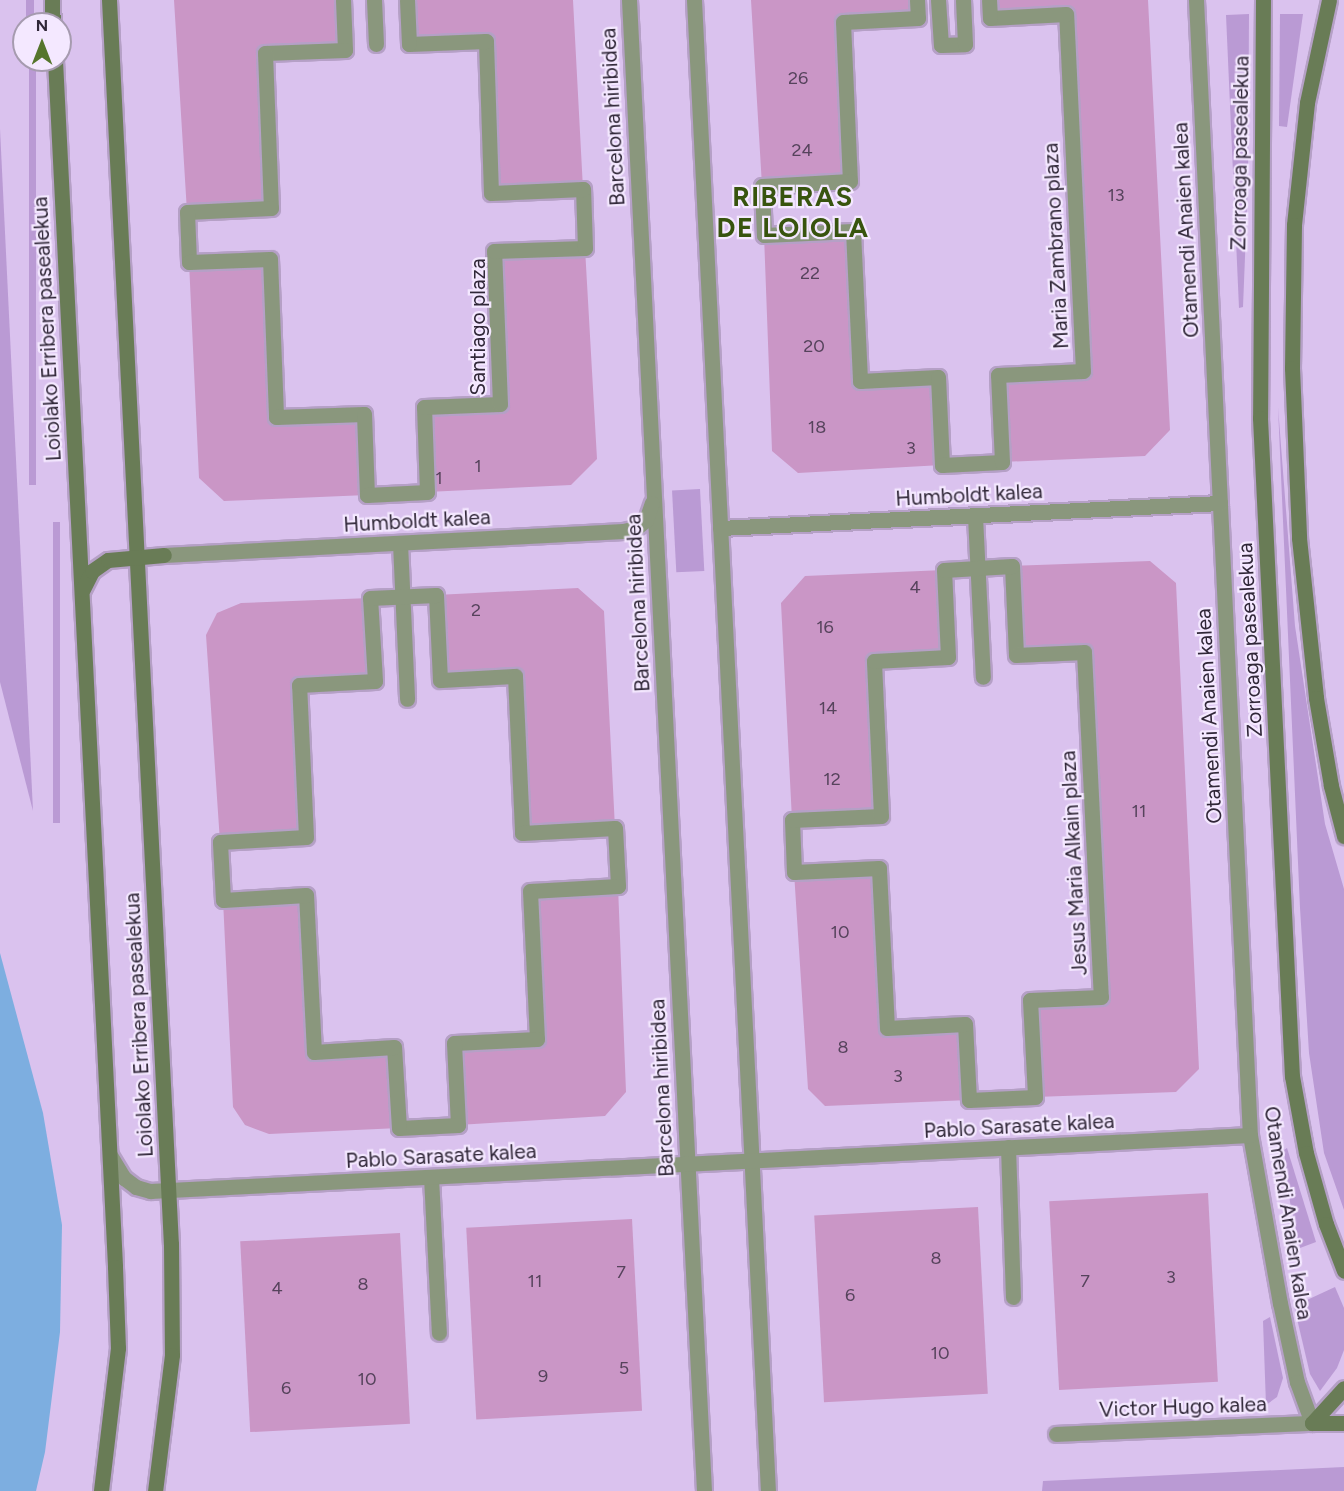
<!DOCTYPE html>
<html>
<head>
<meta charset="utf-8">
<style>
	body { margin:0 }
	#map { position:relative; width:1344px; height:1491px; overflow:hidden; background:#dac2ee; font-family:Figtree,sans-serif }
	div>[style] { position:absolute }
	.green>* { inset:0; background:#ba9ad4; transform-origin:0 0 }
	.water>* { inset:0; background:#7daee0 }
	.building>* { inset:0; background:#ca96c6; transform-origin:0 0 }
	.roads { filter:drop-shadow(2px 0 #b5a0c6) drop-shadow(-2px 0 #b5a0c6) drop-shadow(0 2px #b5a0c6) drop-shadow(0 -2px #b5a0c6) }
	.lane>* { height:15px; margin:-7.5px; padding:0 7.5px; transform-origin:7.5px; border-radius:7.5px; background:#8a977d }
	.street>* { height:15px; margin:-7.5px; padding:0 7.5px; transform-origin:7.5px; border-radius:7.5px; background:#8a977d }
	.secondary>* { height:15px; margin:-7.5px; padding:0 7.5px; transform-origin:7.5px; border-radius:7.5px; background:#697c56 }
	span { translate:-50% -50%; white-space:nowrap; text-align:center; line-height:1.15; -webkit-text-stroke:4.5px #f4e8ff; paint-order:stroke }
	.number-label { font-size:18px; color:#56435c }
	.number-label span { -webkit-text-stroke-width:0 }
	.street-label { font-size:21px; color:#302738 }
	.district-label { font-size:27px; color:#38540e; font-weight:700; letter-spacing:1.5px }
	.north { position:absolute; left:12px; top:12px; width:60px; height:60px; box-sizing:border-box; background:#f4e8ff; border:2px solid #a69baf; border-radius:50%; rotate:0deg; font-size:16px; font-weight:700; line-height:24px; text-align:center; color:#302738 }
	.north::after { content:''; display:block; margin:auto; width:21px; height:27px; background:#55752c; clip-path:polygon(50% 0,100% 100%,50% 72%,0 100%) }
</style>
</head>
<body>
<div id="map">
	<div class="green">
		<i style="left:26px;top:0;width:8px;height:24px"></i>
		<i style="clip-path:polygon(1249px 14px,1248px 182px,1243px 307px,1239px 308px,1226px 15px)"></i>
		<i style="clip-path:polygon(1280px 14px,1303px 14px,1287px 127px,1279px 126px)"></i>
		<i style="left:29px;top:60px;width:7px;height:425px"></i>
		<i style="clip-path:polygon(0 129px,33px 811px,0 682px)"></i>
		<i style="clip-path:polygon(1278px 407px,1295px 626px,1325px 824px,1344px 889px,1344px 1210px,1324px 1153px,1309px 1053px,1300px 908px)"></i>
		<i style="left:700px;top:489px;width:82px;height:28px;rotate:87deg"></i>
		<i style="left:53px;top:522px;width:7px;height:301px"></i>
		<i style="clip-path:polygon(1287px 1148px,1316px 1242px,1300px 1248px,1290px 1202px,1284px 1150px)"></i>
		<i style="clip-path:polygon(1335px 1287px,1344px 1308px,1344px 1350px,1337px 1368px,1320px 1391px,1310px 1374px,1294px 1306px)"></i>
		<i style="clip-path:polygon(1270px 1317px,1283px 1378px,1277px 1397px,1266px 1405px,1263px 1321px)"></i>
		<i style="clip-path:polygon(1344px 1467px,1344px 1491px,1042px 1491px,1043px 1481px)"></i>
	</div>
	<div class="water">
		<i style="clip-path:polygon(0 953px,43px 1113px,62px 1225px,60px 1332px,45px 1452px,36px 1491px,0 1491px)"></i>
	</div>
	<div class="building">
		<i style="clip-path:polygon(174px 0,343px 0,345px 50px,265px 53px,271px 208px,187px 212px)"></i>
		<i style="clip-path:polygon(407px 0,573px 0,583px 189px,491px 193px,486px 41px,409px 44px)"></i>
		<i style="clip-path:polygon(751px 0,917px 0,918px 18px,843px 22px,850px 181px,762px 186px)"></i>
		<i style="clip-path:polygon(989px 0,1148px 0,1170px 430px,1145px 456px,1002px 462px,998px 375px,1083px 371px,1066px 14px,990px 18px)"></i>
		<i style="clip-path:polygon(853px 231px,860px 381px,938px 377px,942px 465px,798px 473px,772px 451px,764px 235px)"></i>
		<i style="clip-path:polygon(585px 248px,597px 459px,571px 485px,427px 492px,424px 407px,500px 404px,494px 251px)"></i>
		<i style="clip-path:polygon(270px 259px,276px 417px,364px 414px,367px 495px,224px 501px,199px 478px,189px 262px)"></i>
		<i style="clip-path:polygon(1150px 561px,1176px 583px,1199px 1069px,1176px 1092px,1035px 1097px,1030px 1000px,1101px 997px,1084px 652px,1016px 655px,1012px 566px)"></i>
		<i style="clip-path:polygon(944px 570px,948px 657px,874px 661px,881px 816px,792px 820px,781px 603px,805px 576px)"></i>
		<i style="clip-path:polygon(578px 588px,604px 611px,615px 828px,522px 833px,515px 676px,440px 680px,436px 595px)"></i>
		<i style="clip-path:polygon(370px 598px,375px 681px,299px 685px,306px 837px,220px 842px,206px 635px,217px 613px,241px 603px)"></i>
		<i style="clip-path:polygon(879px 868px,887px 1028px,965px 1024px,969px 1100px,825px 1106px,808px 1089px,794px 872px)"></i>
		<i style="clip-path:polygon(618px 886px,626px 1092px,605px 1116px,458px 1125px,454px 1043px,537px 1039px,530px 891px)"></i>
		<i style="clip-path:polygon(306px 895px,314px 1052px,394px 1047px,399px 1128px,269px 1134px,245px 1125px,233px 1107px,223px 900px)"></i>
		<i style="left:1208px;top:1193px;width:189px;height:159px;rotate:87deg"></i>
		<i style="left:978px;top:1207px;width:187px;height:164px;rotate:87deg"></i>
		<i style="left:632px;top:1219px;width:192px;height:166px;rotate:87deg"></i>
		<i style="left:400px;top:1233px;width:191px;height:160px;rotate:87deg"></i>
	</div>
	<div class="roads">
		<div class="lane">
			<i style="left:374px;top:0;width:44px;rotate:87.4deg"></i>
			<i style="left:975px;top:516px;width:161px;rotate:87.2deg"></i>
			<i style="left:400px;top:543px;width:156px;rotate:87.4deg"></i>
			<i style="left:1008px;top:1147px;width:150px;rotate:88.1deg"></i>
			<i style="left:431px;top:1177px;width:156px;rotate:87.1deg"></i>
			<i style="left:1056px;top:1434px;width:256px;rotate:-2.5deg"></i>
		</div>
		<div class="street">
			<i style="left:343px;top:0;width:50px;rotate:87.7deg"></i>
			<i style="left:345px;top:50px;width:80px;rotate:177.9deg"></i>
			<i style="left:265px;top:53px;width:155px;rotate:87.8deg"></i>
			<i style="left:271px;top:208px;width:84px;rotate:177.3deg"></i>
			<i style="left:187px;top:212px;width:50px;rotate:87.7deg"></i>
			<i style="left:189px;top:262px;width:81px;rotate:-2.1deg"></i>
			<i style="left:270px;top:259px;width:158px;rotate:87.8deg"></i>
			<i style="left:276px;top:417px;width:88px;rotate:-2deg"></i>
			<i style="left:364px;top:414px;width:81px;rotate:87.9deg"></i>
			<i style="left:367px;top:495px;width:60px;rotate:-2.9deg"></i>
			<i style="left:427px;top:492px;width:85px;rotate:-92deg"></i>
			<i style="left:424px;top:407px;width:76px;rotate:-2.3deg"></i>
			<i style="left:500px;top:404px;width:153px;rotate:-92.2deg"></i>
			<i style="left:494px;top:251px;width:91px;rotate:-1.9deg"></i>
			<i style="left:585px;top:248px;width:59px;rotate:-91.9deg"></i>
			<i style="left:583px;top:189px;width:92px;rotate:177.5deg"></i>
			<i style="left:491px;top:193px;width:152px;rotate:-91.9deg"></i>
			<i style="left:486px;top:41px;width:77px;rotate:177.8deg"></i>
			<i style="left:409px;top:44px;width:44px;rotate:-92.6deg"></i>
			<i style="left:629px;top:0;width:1493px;rotate:87.12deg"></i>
			<i style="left:694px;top:0;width:1493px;rotate:87.16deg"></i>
			<i style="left:917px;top:0;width:18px;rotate:87deg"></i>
			<i style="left:918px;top:18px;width:75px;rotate:176.9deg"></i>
			<i style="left:843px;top:22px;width:159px;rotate:87.5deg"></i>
			<i style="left:850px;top:181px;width:88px;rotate:176.7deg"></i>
			<i style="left:762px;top:186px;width:49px;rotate:87.7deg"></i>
			<i style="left:764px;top:235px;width:89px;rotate:-2.6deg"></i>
			<i style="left:853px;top:231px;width:150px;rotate:87.3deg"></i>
			<i style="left:860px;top:381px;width:78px;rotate:-2.9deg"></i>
			<i style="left:938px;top:377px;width:88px;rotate:87.4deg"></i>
			<i style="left:942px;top:465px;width:60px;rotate:-2.9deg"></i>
			<i style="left:1002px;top:462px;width:87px;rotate:-92.6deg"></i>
			<i style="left:998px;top:375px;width:85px;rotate:-2.7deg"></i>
			<i style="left:1083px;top:371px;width:357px;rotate:-92.7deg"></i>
			<i style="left:1066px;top:14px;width:76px;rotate:177deg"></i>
			<i style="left:990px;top:18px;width:18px;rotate:-93deg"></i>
			<i style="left:938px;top:0;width:45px;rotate:86.2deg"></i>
			<i style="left:941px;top:45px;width:24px;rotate:-2deg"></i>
			<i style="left:965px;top:44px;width:44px;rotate:-92.6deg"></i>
			<i style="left:1196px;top:0;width:1136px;rotate:87.28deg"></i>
			<i style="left:1250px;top:1135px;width:171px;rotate:79.9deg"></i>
			<i style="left:1280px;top:1303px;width:81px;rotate:77.9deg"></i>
			<i style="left:1297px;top:1382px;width:44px;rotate:69.9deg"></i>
			<i style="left:720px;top:528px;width:501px;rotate:-2.86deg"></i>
			<i style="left:164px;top:555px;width:460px;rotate:-3deg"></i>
			<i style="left:623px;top:531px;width:13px;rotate:-13deg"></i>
			<i style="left:636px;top:528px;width:13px;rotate:-39deg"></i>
			<i style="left:646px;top:520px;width:18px;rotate:-71deg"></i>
			<i style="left:1012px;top:566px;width:89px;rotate:87.4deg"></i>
			<i style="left:1016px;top:655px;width:68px;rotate:-2.5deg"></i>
			<i style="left:1084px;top:652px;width:345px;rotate:87.2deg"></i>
			<i style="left:1101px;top:997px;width:71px;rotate:177.6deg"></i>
			<i style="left:1030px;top:1000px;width:97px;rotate:87deg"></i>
			<i style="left:1035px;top:1097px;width:66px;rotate:177.4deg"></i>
			<i style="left:969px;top:1100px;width:76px;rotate:-93deg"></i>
			<i style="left:965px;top:1024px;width:78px;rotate:177.1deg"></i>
			<i style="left:887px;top:1028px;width:160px;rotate:-92.9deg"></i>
			<i style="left:879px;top:868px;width:85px;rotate:177.3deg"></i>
			<i style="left:794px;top:872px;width:52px;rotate:-92.2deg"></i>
			<i style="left:792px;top:820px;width:89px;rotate:-2.6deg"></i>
			<i style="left:881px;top:816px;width:155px;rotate:-92.6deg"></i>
			<i style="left:874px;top:661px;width:74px;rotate:-3.1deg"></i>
			<i style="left:948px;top:657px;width:87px;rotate:-92.6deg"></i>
			<i style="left:944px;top:570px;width:68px;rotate:-3.4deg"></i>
			<i style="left:436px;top:595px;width:85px;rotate:87.3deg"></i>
			<i style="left:440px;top:680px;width:75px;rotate:-3.1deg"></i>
			<i style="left:515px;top:676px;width:157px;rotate:87.4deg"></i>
			<i style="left:522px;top:833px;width:93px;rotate:-3.1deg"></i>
			<i style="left:615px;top:828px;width:58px;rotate:87deg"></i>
			<i style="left:618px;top:886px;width:88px;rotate:176.7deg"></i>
			<i style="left:530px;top:891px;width:148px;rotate:87.3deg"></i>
			<i style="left:537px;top:1039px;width:83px;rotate:177.2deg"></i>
			<i style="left:454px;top:1043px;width:82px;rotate:87.2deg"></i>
			<i style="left:458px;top:1125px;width:59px;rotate:177.1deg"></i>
			<i style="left:399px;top:1128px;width:81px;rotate:-93.5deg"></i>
			<i style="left:394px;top:1047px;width:80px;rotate:176.4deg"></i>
			<i style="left:314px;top:1052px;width:157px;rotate:-92.9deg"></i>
			<i style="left:306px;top:895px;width:83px;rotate:176.6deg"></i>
			<i style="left:223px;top:900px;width:58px;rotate:-93deg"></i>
			<i style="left:220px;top:842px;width:86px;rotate:-3.3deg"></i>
			<i style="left:306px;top:837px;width:152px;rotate:-92.6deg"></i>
			<i style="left:299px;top:685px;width:76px;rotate:-3deg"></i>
			<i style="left:375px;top:681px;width:83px;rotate:-93.4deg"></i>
			<i style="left:370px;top:598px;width:66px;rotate:-2.6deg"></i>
			<i style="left:110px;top:1155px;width:27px;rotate:59deg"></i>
			<i style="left:124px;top:1178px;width:15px;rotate:37deg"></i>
			<i style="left:136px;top:1187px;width:15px;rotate:16deg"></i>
			<i style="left:150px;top:1191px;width:1101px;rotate:-2.91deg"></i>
		</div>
		<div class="secondary">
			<i style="left:52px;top:0;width:24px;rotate:88deg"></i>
			<i style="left:109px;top:0;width:1246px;rotate:87.15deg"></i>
			<i style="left:171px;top:1244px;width:111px;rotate:89.5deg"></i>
			<i style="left:172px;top:1355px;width:137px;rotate:97.1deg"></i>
			<i style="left:1263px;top:0;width:418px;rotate:90.4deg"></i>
			<i style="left:1260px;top:418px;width:659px;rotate:87.22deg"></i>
			<i style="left:1292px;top:1076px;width:78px;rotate:79.7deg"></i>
			<i style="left:1306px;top:1153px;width:74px;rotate:74.3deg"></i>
			<i style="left:1326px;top:1224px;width:50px;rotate:69deg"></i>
			<i style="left:1329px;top:0;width:105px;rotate:102.1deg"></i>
			<i style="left:1307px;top:103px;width:123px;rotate:96.1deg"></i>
			<i style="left:1294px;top:225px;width:143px;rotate:90.8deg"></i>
			<i style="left:1292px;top:368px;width:170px;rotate:87.6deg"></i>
			<i style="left:1299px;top:538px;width:161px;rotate:83.9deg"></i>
			<i style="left:1316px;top:698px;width:89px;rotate:80.3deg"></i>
			<i style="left:1331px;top:786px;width:52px;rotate:75.4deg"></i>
			<i style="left:55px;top:60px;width:1208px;rotate:87.15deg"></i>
			<i style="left:115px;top:1267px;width:81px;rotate:87.9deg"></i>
			<i style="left:118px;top:1348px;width:144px;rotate:96.8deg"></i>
			<i style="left:83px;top:589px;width:20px;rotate:-63deg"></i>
			<i style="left:92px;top:571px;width:19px;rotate:-35deg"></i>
			<i style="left:108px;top:560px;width:56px;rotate:-5.1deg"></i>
			<i style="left:1312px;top:1423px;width:47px;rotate:-47.6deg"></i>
			<i style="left:1312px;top:1423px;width:32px"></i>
		</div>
	</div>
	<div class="number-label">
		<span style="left:798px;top:78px">26</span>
		<span style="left:802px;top:150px">24</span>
		<span style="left:1116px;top:195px">13</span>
		<span style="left:810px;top:273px">22</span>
		<span style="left:814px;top:346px">20</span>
		<span style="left:817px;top:427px">18</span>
		<span style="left:911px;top:448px">3</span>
		<span style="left:478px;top:466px">1</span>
		<span style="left:439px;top:478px">1</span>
		<span style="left:915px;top:587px">4</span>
		<span style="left:476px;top:610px">2</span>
		<span style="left:825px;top:627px">16</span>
		<span style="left:828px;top:708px">14</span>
		<span style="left:832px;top:779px">12</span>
		<span style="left:1139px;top:811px">11</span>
		<span style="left:840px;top:932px">10</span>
		<span style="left:843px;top:1047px">8</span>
		<span style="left:898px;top:1076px">3</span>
		<span style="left:936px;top:1258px">8</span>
		<span style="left:621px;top:1272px">7</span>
		<span style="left:1171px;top:1277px">3</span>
		<span style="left:535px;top:1281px">11</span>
		<span style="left:1085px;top:1281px">7</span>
		<span style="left:363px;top:1284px">8</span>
		<span style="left:277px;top:1288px">4</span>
		<span style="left:850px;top:1295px">6</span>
		<span style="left:940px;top:1353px">10</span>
		<span style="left:624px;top:1368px">5</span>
		<span style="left:543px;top:1376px">9</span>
		<span style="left:367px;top:1379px">10</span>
		<span style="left:286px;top:1388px">6</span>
	</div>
	<div class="street-label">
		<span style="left:613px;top:117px;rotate:-93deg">Barcelona hiribidea</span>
		<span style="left:1240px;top:153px;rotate:-89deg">Zorroaga pasealekua</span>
		<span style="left:1186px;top:230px;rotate:-93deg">Otamendi Anaien kalea</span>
		<span style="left:1056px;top:246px;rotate:-93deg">Maria Zambrano plaza</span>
		<span style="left:478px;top:327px;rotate:-90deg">Santiago plaza</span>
		<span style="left:47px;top:329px;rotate:-93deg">Loiolako Erribera pasealekua</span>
		<span style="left:969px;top:495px;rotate:-3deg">Humboldt kalea</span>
		<span style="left:417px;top:521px;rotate:-3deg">Humboldt kalea</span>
		<span style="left:638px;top:603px;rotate:-93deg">Barcelona hiribidea</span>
		<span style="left:1250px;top:640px;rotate:-93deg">Zorroaga pasealekua</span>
		<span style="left:1209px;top:716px;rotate:-93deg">Otamendi Anaien kalea</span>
		<span style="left:1074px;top:863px;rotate:-93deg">Jesus Maria Alkain plaza</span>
		<span style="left:139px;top:1025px;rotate:-93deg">Loiolako Erribera pasealekua</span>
		<span style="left:662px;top:1088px;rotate:-93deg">Barcelona hiribidea</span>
		<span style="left:1019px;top:1126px;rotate:-3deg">Pablo Sarasate kalea</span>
		<span style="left:441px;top:1156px;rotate:-3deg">Pablo Sarasate kalea</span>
		<span style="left:1288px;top:1213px;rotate:81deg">Otamendi Anaien kalea</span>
		<span style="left:1183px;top:1407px;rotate:-2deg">Victor Hugo kalea</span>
	</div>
	<div class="district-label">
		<span style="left:793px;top:212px">RIBERAS<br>DE LOIOLA</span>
	</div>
	<div class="north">N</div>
</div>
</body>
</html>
